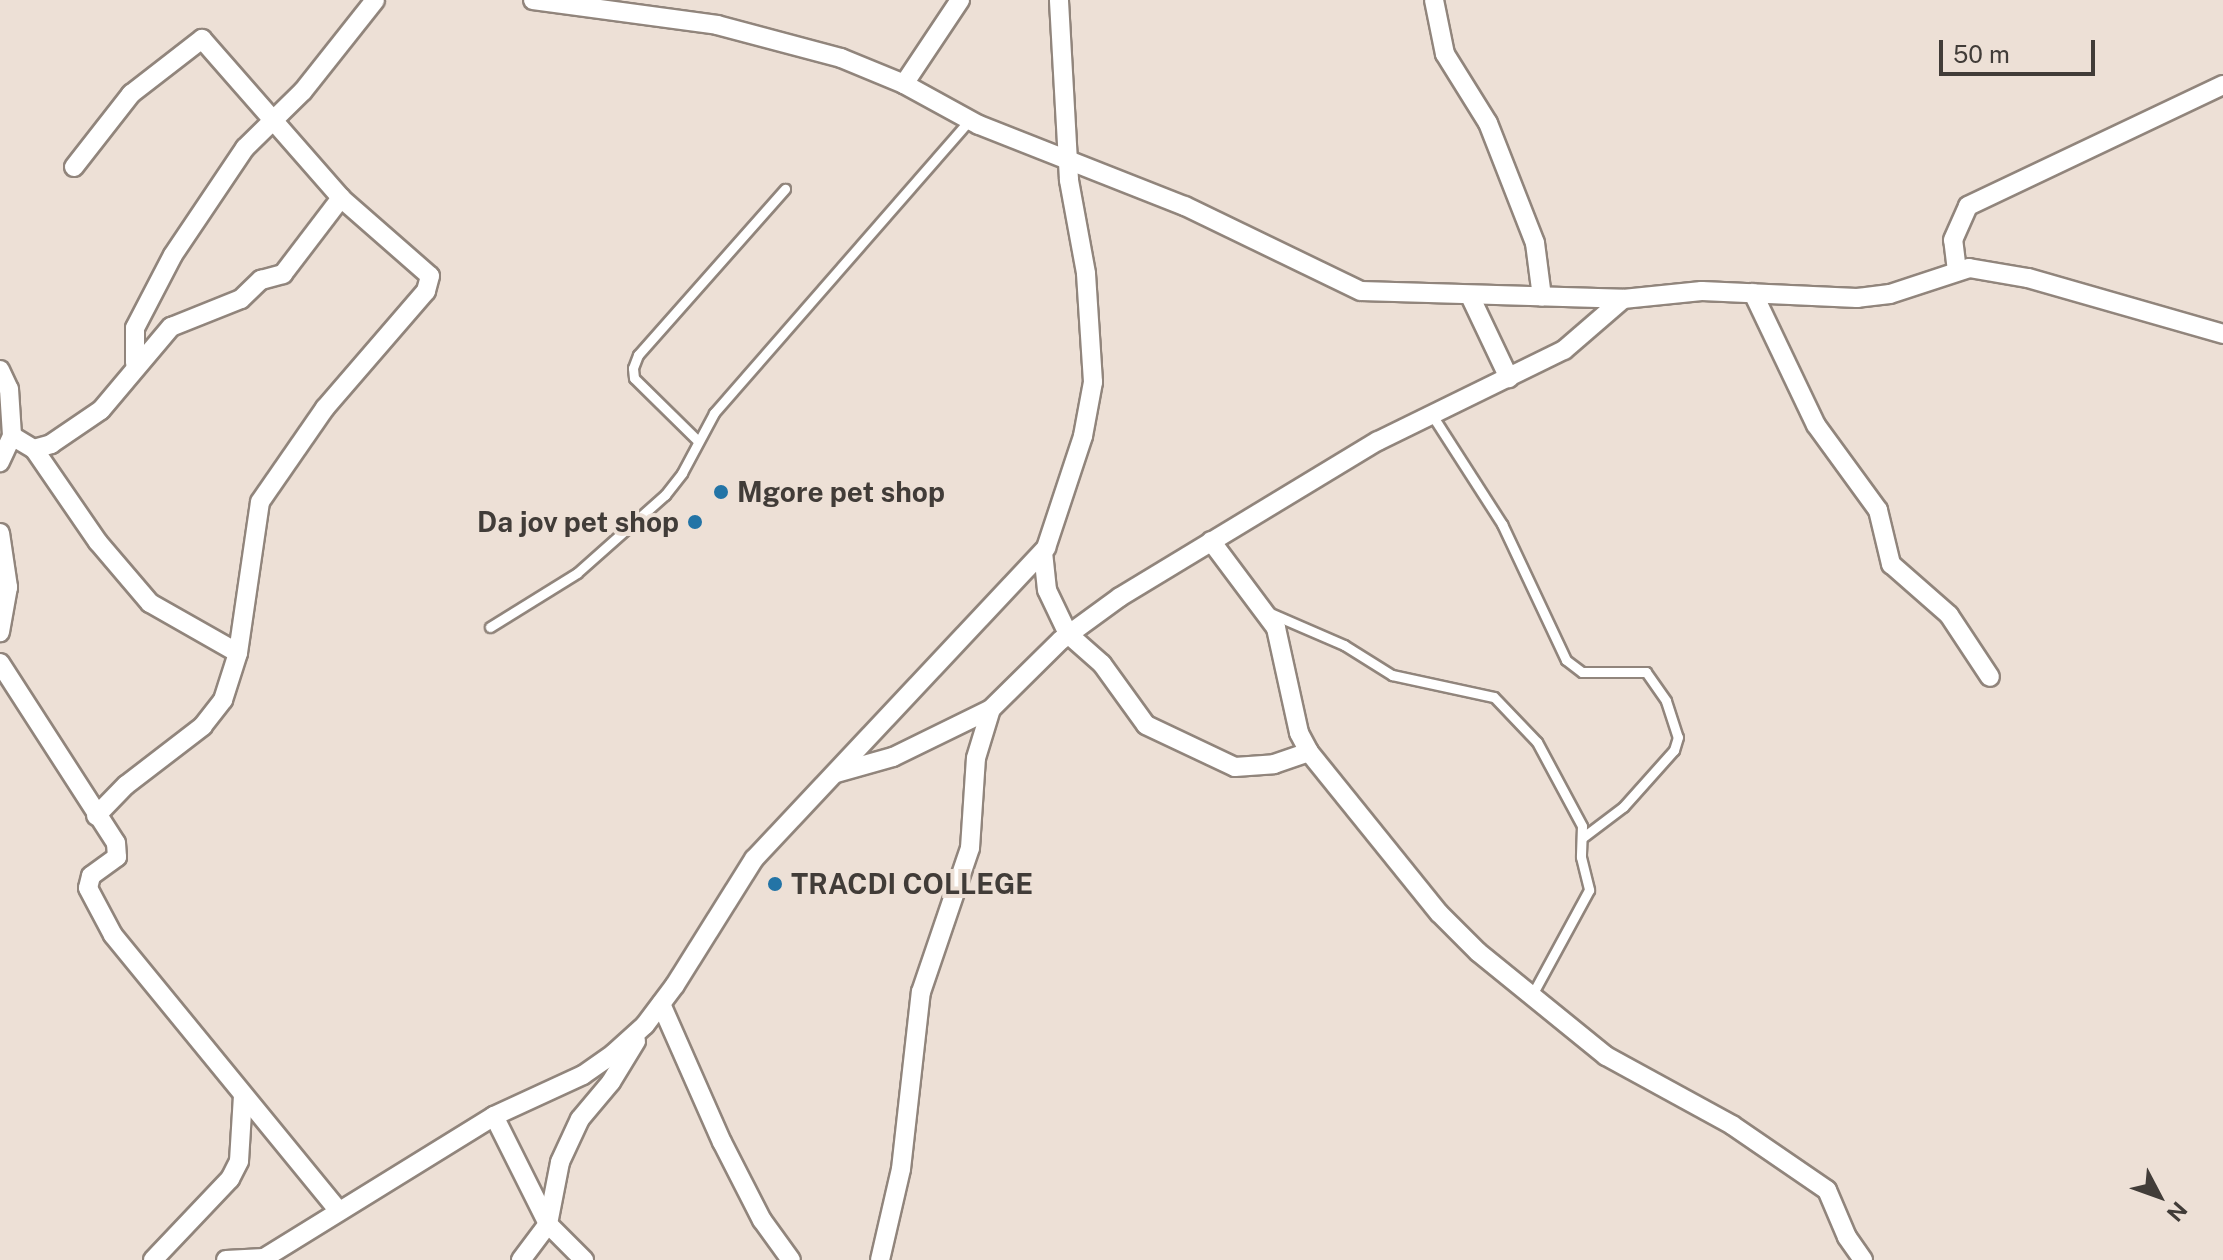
<!DOCTYPE html>
<html>
<head>
<meta charset="utf-8">
<style>
	body { margin:0 }
	#map { position:relative; width:2223px; height:1260px; overflow:hidden; background:#ede0d6; font-family:"Public Sans",sans-serif }
	div>[style] { position:absolute }
	.roads { filter:drop-shadow(2px 0 #91857c) drop-shadow(-2px 0 #91857c) drop-shadow(0 2px #91857c) drop-shadow(0 -2px #91857c) }
	.lane>* { height:9px; margin:-4.5px; padding:0 4.5px; transform-origin:4.5px; border-radius:4.5px; background:#fff }
	.street>* { height:18px; margin:-9px; padding:0 9px; transform-origin:9px; border-radius:9px; background:#fff }
	.dots>* { width:22px; height:22px; translate:-50% -50%; box-sizing:border-box; border:4px solid #ede0d6; border-radius:50% }
	span { translate:-50% -50%; white-space:nowrap; text-align:center; line-height:1.15; -webkit-text-stroke:8px #ede0d6; paint-order:stroke }
	.poi-label { font-size:28px; color:#413c38; font-weight:700 }
	.left { translate:0 -50%; text-align:left }
	.right { translate:-100% -50%; text-align:right }
	.north { position:absolute; left:2119px; top:1156px; width:80px; height:80px; -webkit-text-stroke:6px #ede0d6; paint-order:stroke; rotate:131deg; font-size:22px; font-weight:700; line-height:32px; text-align:center; color:#413c38 }
	.north::after { content:''; display:block; margin:auto; width:28px; height:36px; background:#413c38; clip-path:polygon(50% 0,100% 100%,50% 72%,0 100%) }
	.scale { position:absolute; left:1939px; top:40px; width:156px; height:36px; box-sizing:border-box; border:4px solid #413c38; border-top:0; padding-left:10px; font-size:24px; line-height:28px; white-space:nowrap; color:#413c38; -webkit-text-stroke:6px #ede0d6; paint-order:stroke }
</style>
</head>
<body>
<div id="map">
	<div class="roads">
		<div class="lane">
			<i style="left:1432px;top:415px;width:130px;rotate:57.3deg"></i>
			<i style="left:1502px;top:524px;width:150px;rotate:64.8deg"></i>
			<i style="left:1566px;top:660px;width:20px;rotate:37deg"></i>
			<i style="left:1582px;top:672px;width:64px"></i>
			<i style="left:1646px;top:672px;width:35px;rotate:55deg"></i>
			<i style="left:1666px;top:701px;width:38px;rotate:72deg"></i>
			<i style="left:1678px;top:737px;width:14px;rotate:107deg"></i>
			<i style="left:1674px;top:750px;width:76px;rotate:131.8deg"></i>
			<i style="left:1623px;top:807px;width:51px;rotate:142.9deg"></i>
			<i style="left:697px;top:440px;width:88px;rotate:-135.5deg"></i>
			<i style="left:634px;top:378px;width:10px;rotate:-96deg"></i>
			<i style="left:633px;top:368px;width:14px;rotate:-69deg"></i>
			<i style="left:638px;top:355px;width:222px;rotate:-48.5deg"></i>
			<i style="left:1270px;top:613px;width:81px;rotate:23.4deg"></i>
			<i style="left:1344px;top:645px;width:57px;rotate:32deg"></i>
			<i style="left:1392px;top:675px;width:104px;rotate:12.2deg"></i>
			<i style="left:1494px;top:697px;width:62px;rotate:46.3deg"></i>
			<i style="left:1537px;top:742px;width:95px;rotate:61.8deg"></i>
			<i style="left:1582px;top:826px;width:31px;rotate:92deg"></i>
			<i style="left:1581px;top:857px;width:34px;rotate:76deg"></i>
			<i style="left:1589px;top:890px;width:122px;rotate:118.5deg"></i>
			<i style="left:490px;top:627px;width:102px;rotate:-31.8deg"></i>
			<i style="left:577px;top:573px;width:118px;rotate:-41.6deg"></i>
			<i style="left:665px;top:495px;width:28px;rotate:-52deg"></i>
			<i style="left:682px;top:473px;width:68px;rotate:-61.9deg"></i>
			<i style="left:714px;top:413px;width:389px;rotate:-48.9deg"></i>
		</div>
		<div class="street">
			<i style="left:533px;top:0;width:186px;rotate:7.7deg"></i>
			<i style="left:717px;top:25px;width:128px;rotate:14.9deg"></i>
			<i style="left:841px;top:58px;width:68px;rotate:22.4deg"></i>
			<i style="left:904px;top:84px;width:85px;rotate:28.7deg"></i>
			<i style="left:979px;top:125px;width:221px;rotate:21.5deg"></i>
			<i style="left:1185px;top:206px;width:195px;rotate:25.8deg"></i>
			<i style="left:1361px;top:291px;width:262px;rotate:1.7deg"></i>
			<i style="left:1623px;top:299px;width:79px;rotate:-5.8deg"></i>
			<i style="left:1702px;top:291px;width:155px;rotate:2.6deg"></i>
			<i style="left:1857px;top:298px;width:33px;rotate:-7deg"></i>
			<i style="left:1890px;top:294px;width:83px;rotate:-18.2deg"></i>
			<i style="left:1969px;top:268px;width:60px;rotate:9.6deg"></i>
			<i style="left:2028px;top:278px;width:203px;rotate:16deg"></i>
			<i style="left:1434px;top:0;width:55px;rotate:78.5deg"></i>
			<i style="left:1445px;top:54px;width:81px;rotate:58.1deg"></i>
			<i style="left:1488px;top:123px;width:129px;rotate:68.6deg"></i>
			<i style="left:1535px;top:243px;width:54px;rotate:82.6deg"></i>
			<i style="left:904px;top:84px;width:101px;rotate:-56.3deg"></i>
			<i style="left:74px;top:167px;width:93px;rotate:-52deg"></i>
			<i style="left:131px;top:94px;width:90px;rotate:-37.8deg"></i>
			<i style="left:202px;top:39px;width:211px;rotate:48.8deg"></i>
			<i style="left:341px;top:198px;width:118px;rotate:41.2deg"></i>
			<i style="left:430px;top:276px;width:16px;rotate:105deg"></i>
			<i style="left:426px;top:291px;width:155px;rotate:130.8deg"></i>
			<i style="left:325px;top:408px;width:114px;rotate:124.7deg"></i>
			<i style="left:260px;top:502px;width:153px;rotate:98.3deg"></i>
			<i style="left:238px;top:653px;width:49px;rotate:107.7deg"></i>
			<i style="left:223px;top:700px;width:33px;rotate:128deg"></i>
			<i style="left:203px;top:726px;width:97px;rotate:142.5deg"></i>
			<i style="left:126px;top:785px;width:43px;rotate:134.1deg"></i>
			<i style="left:1957px;top:271px;width:31px;rotate:-97deg"></i>
			<i style="left:1953px;top:240px;width:37px;rotate:-66deg"></i>
			<i style="left:1968px;top:206px;width:282px;rotate:-25.4deg"></i>
			<i style="left:1753px;top:293px;width:146px;rotate:64.5deg"></i>
			<i style="left:1816px;top:425px;width:105px;rotate:53.9deg"></i>
			<i style="left:1878px;top:510px;width:56px;rotate:76.5deg"></i>
			<i style="left:1891px;top:564px;width:77px;rotate:41.3deg"></i>
			<i style="left:1949px;top:615px;width:74px;rotate:56.5deg"></i>
			<i style="left:1470px;top:296px;width:91px;rotate:64.6deg"></i>
			<i style="left:135px;top:363px;width:35px;rotate:-90deg"></i>
			<i style="left:135px;top:328px;width:82px;rotate:-62.5deg"></i>
			<i style="left:173px;top:255px;width:129px;rotate:-56.1deg"></i>
			<i style="left:245px;top:148px;width:81px;rotate:-44.5deg"></i>
			<i style="left:303px;top:91px;width:116px;rotate:-51.6deg"></i>
			<i style="left:0;top:370px;width:21px;rotate:65deg"></i>
			<i style="left:9px;top:389px;width:47px;rotate:86.3deg"></i>
			<i style="left:12px;top:436px;width:29px;rotate:115deg"></i>
			<i style="left:12px;top:436px;width:26px;rotate:31deg"></i>
			<i style="left:34px;top:449px;width:113px;rotate:55.5deg"></i>
			<i style="left:98px;top:542px;width:80px;rotate:49.6deg"></i>
			<i style="left:150px;top:603px;width:101px;rotate:29.6deg"></i>
			<i style="left:34px;top:449px;width:18px;rotate:-16deg"></i>
			<i style="left:51px;top:444px;width:60px;rotate:-34.2deg"></i>
			<i style="left:101px;top:410px;width:109px;rotate:-49.9deg"></i>
			<i style="left:171px;top:327px;width:75px;rotate:-21.8deg"></i>
			<i style="left:241px;top:299px;width:28px;rotate:-44deg"></i>
			<i style="left:261px;top:280px;width:23px;rotate:-15deg"></i>
			<i style="left:283px;top:274px;width:96px;rotate:-52.7deg"></i>
			<i style="left:0;top:533px;width:55px;rotate:81.6deg"></i>
			<i style="left:8px;top:587px;width:46px;rotate:100.1deg"></i>
			<i style="left:1211px;top:541px;width:109px;rotate:53.2deg"></i>
			<i style="left:1276px;top:628px;width:107px;rotate:77.6deg"></i>
			<i style="left:1299px;top:733px;width:21px;rotate:62deg"></i>
			<i style="left:1309px;top:752px;width:207px;rotate:51.1deg"></i>
			<i style="left:1439px;top:913px;width:55px;rotate:45deg"></i>
			<i style="left:1478px;top:952px;width:165px;rotate:39.1deg"></i>
			<i style="left:1606px;top:1056px;width:144px;rotate:28.7deg"></i>
			<i style="left:1732px;top:1125px;width:115px;rotate:34.4deg"></i>
			<i style="left:1827px;top:1190px;width:51px;rotate:66.9deg"></i>
			<i style="left:1847px;top:1237px;width:28px;rotate:55deg"></i>
			<i style="left:1043px;top:552px;width:38px;rotate:84deg"></i>
			<i style="left:1047px;top:590px;width:49px;rotate:64.5deg"></i>
			<i style="left:1068px;top:634px;width:45px;rotate:41.4deg"></i>
			<i style="left:1102px;top:664px;width:75px;rotate:54.2deg"></i>
			<i style="left:1146px;top:725px;width:98px;rotate:25.3deg"></i>
			<i style="left:1235px;top:767px;width:39px;rotate:-4deg"></i>
			<i style="left:1274px;top:764px;width:37px;rotate:-19deg"></i>
			<i style="left:0;top:663px;width:214px;rotate:57.2deg"></i>
			<i style="left:116px;top:843px;width:14px;rotate:86deg"></i>
			<i style="left:117px;top:857px;width:32px;rotate:144deg"></i>
			<i style="left:91px;top:876px;width:12px;rotate:104deg"></i>
			<i style="left:88px;top:888px;width:53px;rotate:62deg"></i>
			<i style="left:113px;top:935px;width:355px;rotate:50.7deg"></i>
			<i style="left:836px;top:773px;width:59px;rotate:-15.7deg"></i>
			<i style="left:893px;top:757px;width:109px;rotate:-26.1deg"></i>
			<i style="left:661px;top:1004px;width:151px;rotate:66.2deg"></i>
			<i style="left:722px;top:1142px;width:88px;rotate:62.9deg"></i>
			<i style="left:762px;top:1220px;width:49px;rotate:54.1deg"></i>
			<i style="left:494px;top:1116px;width:121px;rotate:63.4deg"></i>
			<i style="left:548px;top:1224px;width:51px;rotate:45deg"></i>
			<i style="left:153px;top:1260px;width:112px;rotate:-46.5deg"></i>
			<i style="left:230px;top:1179px;width:20px;rotate:-63deg"></i>
			<i style="left:239px;top:1161px;width:66px;rotate:-86.5deg"></i>
			<i style="left:226px;top:1260px;width:38px;rotate:-3deg"></i>
			<i style="left:261px;top:1260px;width:274px;rotate:-31.7deg"></i>
			<i style="left:494px;top:1116px;width:98px;rotate:-24.7deg"></i>
			<i style="left:583px;top:1075px;width:37px;rotate:-35deg"></i>
			<i style="left:613px;top:1054px;width:43px;rotate:-42.2deg"></i>
			<i style="left:645px;top:1025px;width:50px;rotate:-53.1deg"></i>
			<i style="left:675px;top:985px;width:149px;rotate:-57.9deg"></i>
			<i style="left:754px;top:859px;width:427px;rotate:-46.8deg"></i>
			<i style="left:1046px;top:548px;width:118px;rotate:-71.7deg"></i>
			<i style="left:1083px;top:436px;width:55px;rotate:-79.5deg"></i>
			<i style="left:1093px;top:382px;width:109px;rotate:-93.7deg"></i>
			<i style="left:1086px;top:273px;width:95px;rotate:-100.4deg"></i>
			<i style="left:1069px;top:180px;width:180px;rotate:-93.2deg"></i>
			<i style="left:521px;top:1260px;width:45px;rotate:-53.1deg"></i>
			<i style="left:548px;top:1224px;width:63px;rotate:-79deg"></i>
			<i style="left:560px;top:1162px;width:47px;rotate:-65.1deg"></i>
			<i style="left:580px;top:1119px;width:48px;rotate:-50deg"></i>
			<i style="left:611px;top:1082px;width:48px;rotate:-58.6deg"></i>
			<i style="left:880px;top:1260px;width:93px;rotate:-77deg"></i>
			<i style="left:901px;top:1169px;width:178px;rotate:-83.6deg"></i>
			<i style="left:921px;top:992px;width:152px;rotate:-71.2deg"></i>
			<i style="left:970px;top:848px;width:90px;rotate:-86.2deg"></i>
			<i style="left:976px;top:758px;width:51px;rotate:-73deg"></i>
			<i style="left:991px;top:709px;width:98px;rotate:-44.6deg"></i>
			<i style="left:1061px;top:640px;width:73px;rotate:-36.1deg"></i>
			<i style="left:1120px;top:597px;width:301px;rotate:-31.2deg"></i>
			<i style="left:1378px;top:441px;width:207px;rotate:-26.1deg"></i>
			<i style="left:1564px;top:350px;width:78px;rotate:-40.8deg"></i>
		</div>
	</div>
	<div class="dots">
		<i style="left:721px;top:492px;background:#2374a6"></i>
		<i style="left:695px;top:522px;background:#2374a6"></i>
		<i style="left:775px;top:884px;background:#2374a6"></i>
	</div>
	<div class="poi-label">
		<span class="left" style="left:737px;top:492px">Mgore pet shop</span>
		<span class="right" style="left:679px;top:522px">Da jov pet shop</span>
		<span class="left" style="left:791px;top:884px">TRACDI COLLEGE</span>
	</div>
	<div class="north">N</div>
	<div class="scale">50 m</div>
</div>
</body>
</html>
